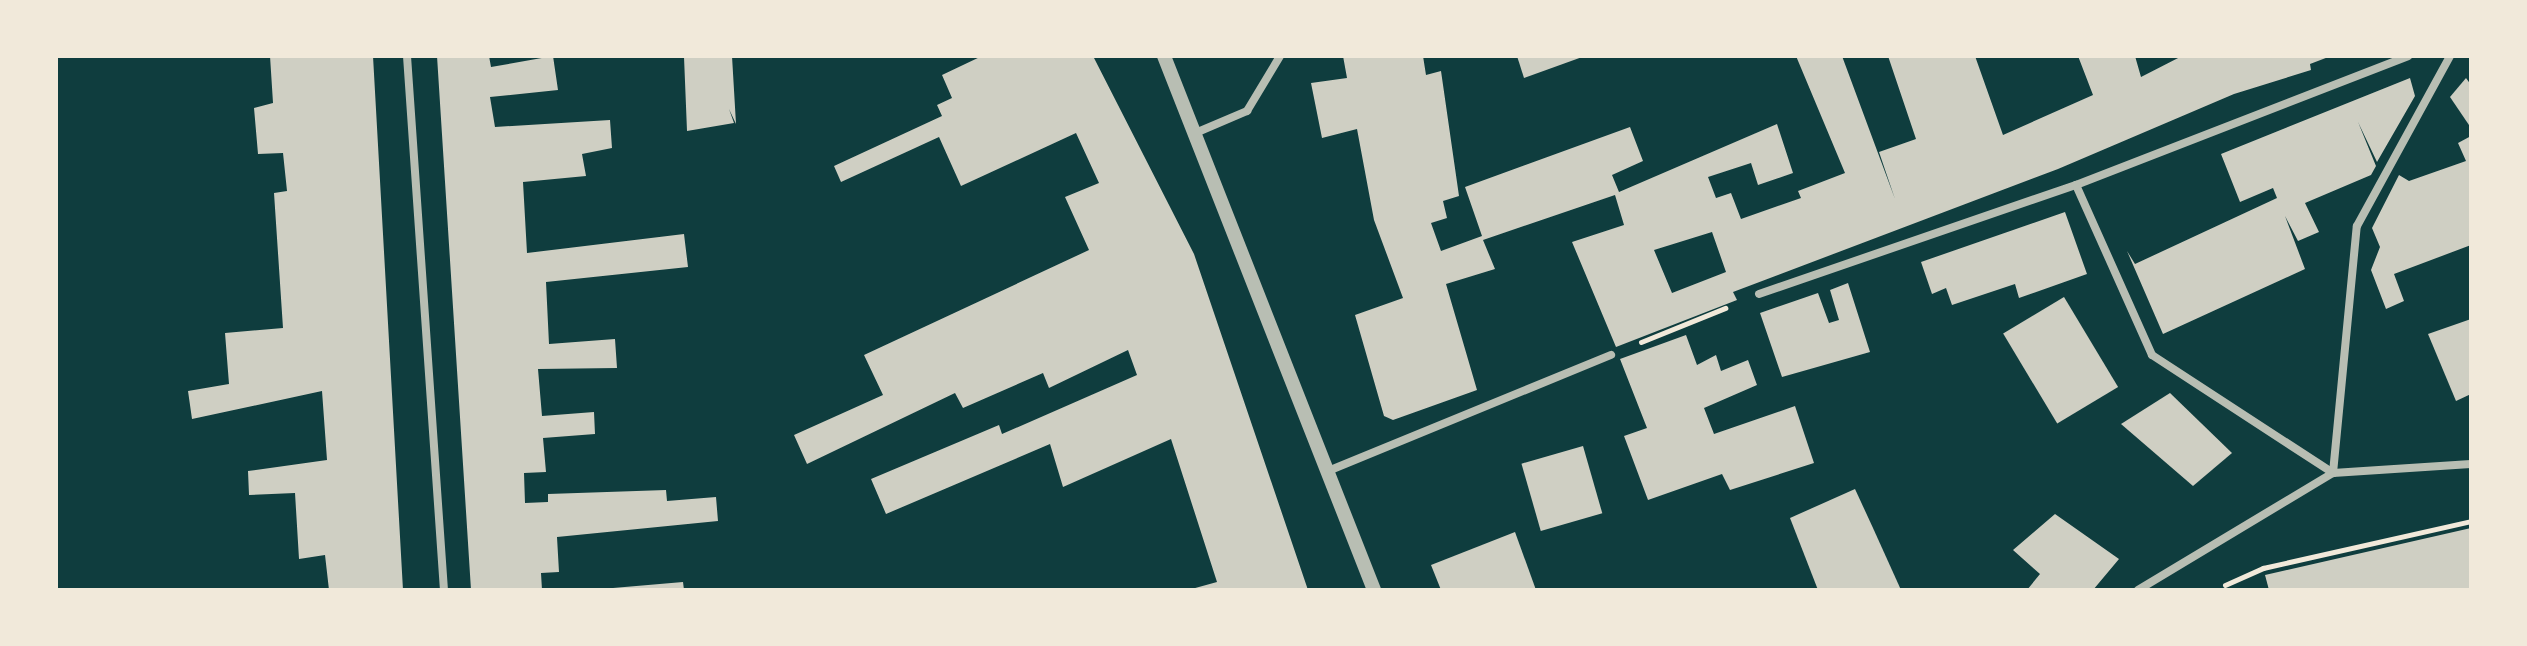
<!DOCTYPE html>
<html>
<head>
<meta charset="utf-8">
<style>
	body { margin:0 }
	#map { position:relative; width:2527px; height:646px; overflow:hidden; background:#0f3d3e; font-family:Montserrat,sans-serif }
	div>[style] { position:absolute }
	.building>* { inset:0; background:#cfcfc3; transform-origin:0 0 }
	.path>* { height:5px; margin:-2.5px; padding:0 2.5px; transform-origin:2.5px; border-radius:2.5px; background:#f1e9da }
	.minor>* { height:8px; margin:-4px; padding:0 4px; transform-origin:4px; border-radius:4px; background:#b8beb3 }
	.tertiary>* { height:14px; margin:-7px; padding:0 7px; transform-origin:7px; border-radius:7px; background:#b8beb3 }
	span { translate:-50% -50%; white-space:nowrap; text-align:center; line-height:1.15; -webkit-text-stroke:8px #f1e9da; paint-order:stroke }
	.frame { position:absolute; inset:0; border:58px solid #f1e9da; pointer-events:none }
</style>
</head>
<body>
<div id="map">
	<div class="building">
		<i style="clip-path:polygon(270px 56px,373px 56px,403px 590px,329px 590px,325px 555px,299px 559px,295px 493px,249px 495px,248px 471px,327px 460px,322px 391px,192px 419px,188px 391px,229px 384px,225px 333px,283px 328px,274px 193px,287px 191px,283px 153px,258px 154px,254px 108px,273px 103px)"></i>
		<i style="clip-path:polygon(437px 56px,489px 56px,491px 67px,553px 56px,558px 90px,490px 97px,495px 127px,610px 120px,612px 148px,582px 154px,586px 176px,523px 182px,527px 253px,684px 234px,688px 267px,546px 282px,549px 344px,615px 339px,617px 368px,538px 369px,542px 416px,594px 412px,595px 434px,543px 438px,546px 472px,524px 473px,525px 503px,548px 502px,548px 494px,666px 490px,667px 501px,716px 497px,718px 521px,557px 537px,559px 572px,541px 573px,542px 590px,471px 590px)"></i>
		<i style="clip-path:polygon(732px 56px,736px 124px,729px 109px,734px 123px,687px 131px,684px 57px)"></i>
		<i style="clip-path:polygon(982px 56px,1093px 56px,1194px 254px,1308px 590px,1188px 590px,1217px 582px,1171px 439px,1063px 487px,1050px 444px,886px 514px,871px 479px,999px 425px,1002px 434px,1137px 375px,1128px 350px,1049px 388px,1043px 373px,963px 408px,955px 393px,807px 464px,794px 435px,883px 395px,864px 355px,1089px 250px,1065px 197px,1099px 183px,1076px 133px,961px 186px,939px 137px,841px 182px,834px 166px,942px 116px,937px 105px,952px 98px,942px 75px)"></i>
		<i style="clip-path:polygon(evenodd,1343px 56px,1423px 56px,1426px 75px,1441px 71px,1459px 196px,1443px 201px,1447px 218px,1431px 223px,1441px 251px,1482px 236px,1465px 187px,1630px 127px,1643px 161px,1612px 175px,1619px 192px,1777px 124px,1793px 173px,1758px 185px,1751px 163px,1708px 177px,1716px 198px,1731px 193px,1741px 219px,1801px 198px,1798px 191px,1845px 173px,1796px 56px,1842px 56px,1895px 199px,1879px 152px,1916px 139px,1888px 56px,1975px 56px,2003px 135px,2093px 95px,2078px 56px,2135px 56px,2141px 77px,2182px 56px,2331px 56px,2310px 64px,2311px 70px,2234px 94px,2058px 169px,1733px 292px,1737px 300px,1616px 347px,1572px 242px,1624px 225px,1615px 195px,1483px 240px,1495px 269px,1446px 284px,1477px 390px,1393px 420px,1384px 416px,1355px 315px,1403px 298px,1374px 220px,1357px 129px,1322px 138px,1311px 83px,1347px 78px,1343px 56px,1712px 232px,1726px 272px,1672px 293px,1654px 250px,1712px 232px)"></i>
		<i style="clip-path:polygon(1517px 56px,1585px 56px,1524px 78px)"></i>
		<i style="clip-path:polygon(2410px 78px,2415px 96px,2377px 162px,2358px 122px,2376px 166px,2371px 175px,2305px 203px,2319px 232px,2298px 241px,2285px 216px,2305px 269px,2163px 334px,2127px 251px,2135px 264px,2277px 198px,2273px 188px,2240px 202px,2221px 154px)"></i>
		<i style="clip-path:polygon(2466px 78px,2471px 85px,2471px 128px,2450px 97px)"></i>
		<i style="clip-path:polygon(2471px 136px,2471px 245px,2394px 274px,2404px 301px,2386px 309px,2371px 270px,2380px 247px,2372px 228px,2399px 175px,2409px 181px,2466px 161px,2458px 143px)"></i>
		<i style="clip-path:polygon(2065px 212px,2087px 274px,2019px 298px,2015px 284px,1952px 305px,1946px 288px,1932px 294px,1921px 262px)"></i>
		<i style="clip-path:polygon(1848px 283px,1870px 352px,1782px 377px,1760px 313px,1818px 293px,1829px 323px,1839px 320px,1830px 290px)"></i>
		<i style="left:2064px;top:297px;width:105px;height:71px;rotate:59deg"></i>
		<i style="clip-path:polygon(2471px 319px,2471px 394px,2456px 401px,2428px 334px)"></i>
		<i style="clip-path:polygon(1686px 335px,1697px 365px,1716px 355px,1721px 371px,1748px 360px,1757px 385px,1704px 408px,1714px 434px,1795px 406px,1814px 463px,1730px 490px,1722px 474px,1648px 500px,1624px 436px,1647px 428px,1620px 359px)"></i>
		<i style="clip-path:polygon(2170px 393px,2232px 453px,2193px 486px,2121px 424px)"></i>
		<i style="left:1583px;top:446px;width:70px;height:64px;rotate:74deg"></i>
		<i style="clip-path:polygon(1855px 489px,1873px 528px,1901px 590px,1818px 590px,1790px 518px)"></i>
		<i style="clip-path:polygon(2055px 514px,2119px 559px,2093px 590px,2027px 590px,2040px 574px,2013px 550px)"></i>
		<i style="clip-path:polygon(2471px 528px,2471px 590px,2269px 590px,2265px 575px)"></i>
		<i style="clip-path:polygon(1515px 532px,1536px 590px,1441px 590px,1431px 565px)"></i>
		<i style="clip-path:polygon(683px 582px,684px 590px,613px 590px,613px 588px)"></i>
	</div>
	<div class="path">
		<i style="left:1641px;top:342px;width:91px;rotate:-22deg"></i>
		<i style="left:2225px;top:585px;width:42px;rotate:-24.1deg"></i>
		<i style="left:2263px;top:568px;width:213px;rotate:-12.7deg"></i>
	</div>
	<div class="minor">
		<i style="left:407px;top:56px;width:535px;rotate:86.04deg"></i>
		<i style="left:1193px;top:134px;width:59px;rotate:-23.1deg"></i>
		<i style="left:1247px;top:111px;width:64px;rotate:-59deg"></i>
		<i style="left:2076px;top:185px;width:186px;rotate:65.9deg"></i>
		<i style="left:2152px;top:355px;width:216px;rotate:33.1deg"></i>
		<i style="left:2333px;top:473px;width:248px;rotate:-84.5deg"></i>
		<i style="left:2357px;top:226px;width:194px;rotate:-61.3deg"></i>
		<i style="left:1759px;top:294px;width:335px;rotate:-19deg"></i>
		<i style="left:2076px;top:185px;width:356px;rotate:-21.2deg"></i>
		<i style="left:1328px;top:471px;width:306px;rotate:-22.3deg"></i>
		<i style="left:2138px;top:590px;width:227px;rotate:-31deg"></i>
		<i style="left:2333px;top:473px;width:138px;rotate:-3.7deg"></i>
	</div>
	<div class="tertiary">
		<i style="left:1164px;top:56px;width:574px;rotate:68.53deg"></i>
	</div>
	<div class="frame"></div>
</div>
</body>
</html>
